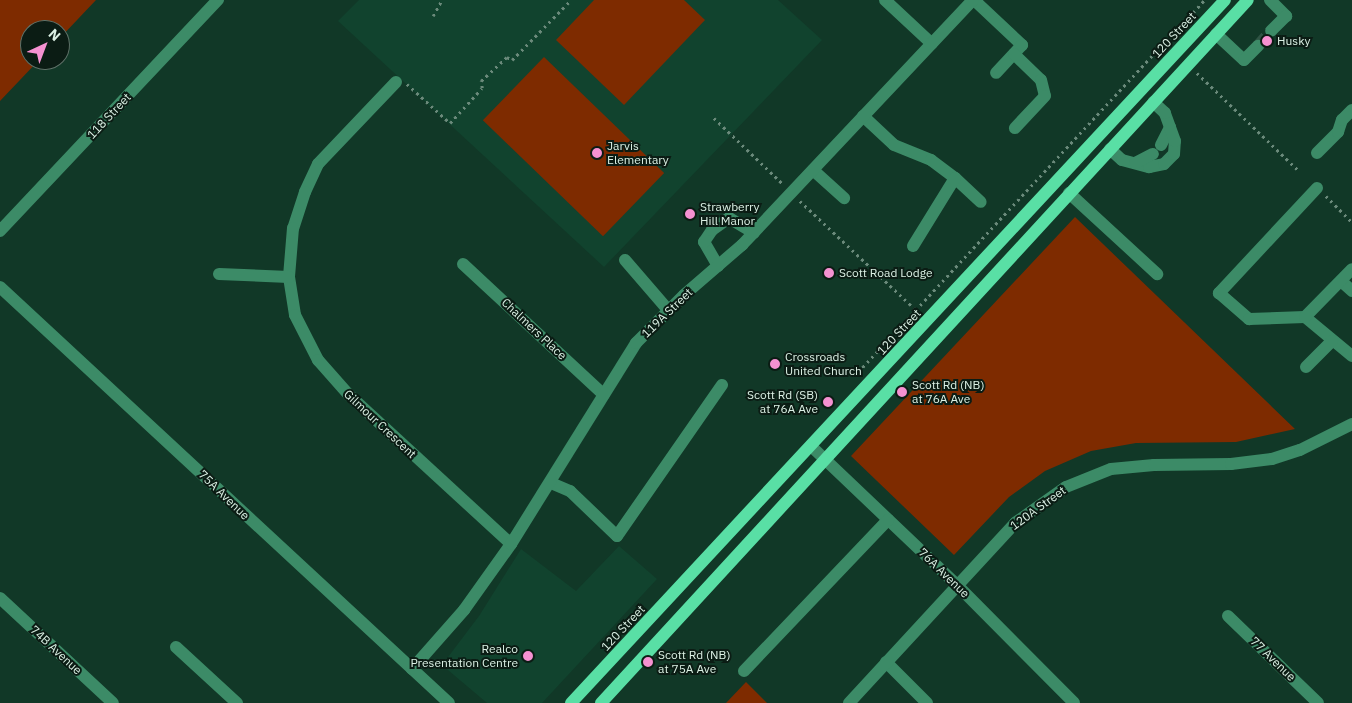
<!DOCTYPE html>
<html>
<head>
<meta charset="utf-8">
<style>
	body { margin:0 }
	#map { position:relative; width:1352px; height:703px; overflow:hidden; background:#113827; font-family:"IBM Plex Sans",sans-serif }
	div>[style] { position:absolute }
	.built>* { inset:0; background:#11432e }
	.green>* { inset:0; background:#7e2b00; transform-origin:0 0 }
	.minor-tunnel>* { height:12px; margin-top:-6px; transform-origin:0; background:repeating-linear-gradient(90deg,#2f5444 0 12px,transparent 0 18px) }
	.path>* { height:2.5px; margin-top:-1.25px; transform-origin:0; background:repeating-linear-gradient(90deg,#6b8a7b 0 2.5px,transparent 0 6.5px) }
	.minor>* { height:12px; margin:-6px; padding:0 6px; transform-origin:6px; border-radius:6px; background:#3c8b67 }
	.major>* { height:12px; margin:-6px; padding:0 6px; transform-origin:6px; border-radius:6px; background:#59dfa5 }
	.dots>* { width:14px; height:14px; translate:-50% -50%; box-sizing:border-box; border:2px solid #0b1c14; border-radius:50% }
	span { translate:-50% -50%; white-space:nowrap; text-align:center; line-height:1.15; -webkit-text-stroke:4px #0b1c14; paint-order:stroke }
	.street-label { font-size:12px; color:#dcf1e5 }
	.poi-label { font-size:12px; color:#dcf1e5 }
	.left { translate:0 -50%; text-align:left }
	.right { translate:-100% -50%; text-align:right }
	.north { position:absolute; left:20px; top:20px; width:50px; height:50px; box-sizing:border-box; background:#0b1c14; border:1px solid #5f7168; border-radius:50%; rotate:43deg; font-size:14px; font-weight:700; line-height:20px; text-align:center; color:#dcf1e5 }
	.north::after { content:''; display:block; margin:auto; width:18px; height:22px; background:#f591d1; clip-path:polygon(50% 0,100% 100%,50% 72%,0 100%) }
</style>
</head>
<body>
<div id="map">
	<div class="built">
		<i style="clip-path:polygon(359px 0,778px 0,822px 40px,604px 267px,338px 21px)"></i>
		<i style="clip-path:polygon(619px 546px,657px 579px,542px 703px,487px 703px,442px 665px,479px 616px,521px 549px,576px 591px)"></i>
	</div>
	<div class="green">
		<i style="clip-path:polygon(0 0,96px 0,60px 38px,60px 30px,30px 30px,30px 60px,39px 60px,0 101px)"></i>
		<i style="clip-path:polygon(594px 0,684px 0,705px 20px,624px 105px,556px 40px)"></i>
		<i style="left:544px;top:57px;width:167px;height:88px;rotate:44deg"></i>
		<i style="clip-path:polygon(1075px 217px,1295px 429px,1236px 442px,1136px 443px,1091px 451px,1045px 471px,1009px 497px,954px 555px,851px 456px)"></i>
		<i style="clip-path:polygon(746px 682px,767px 703px,726px 703px)"></i>
	</div>
	<div class="minor-tunnel">
		<i style="left:1258px;top:46px;width:20px;rotate:-49deg"></i>
	</div>
	<div class="path">
		<i style="left:433px;top:16px;width:18px;rotate:-61deg"></i>
		<i style="left:1180px;top:27px;width:36px;rotate:-48deg"></i>
		<i style="left:1197px;top:73px;width:140px;rotate:43.8deg"></i>
		<i style="left:407px;top:84px;width:58px;rotate:42.2deg"></i>
		<i style="left:450px;top:123px;width:47px;rotate:-47.6deg"></i>
		<i style="left:482px;top:88px;width:7px;rotate:-98deg"></i>
		<i style="left:481px;top:81px;width:35px;rotate:-43deg"></i>
		<i style="left:507px;top:57px;width:6px;rotate:31deg"></i>
		<i style="left:512px;top:60px;width:84px;rotate:-45.5deg"></i>
		<i style="left:714px;top:118px;width:95px;rotate:43.7deg"></i>
		<i style="left:1326px;top:196px;width:37px;rotate:45deg"></i>
		<i style="left:800px;top:201px;width:159px;rotate:43.2deg"></i>
		<i style="left:858px;top:372px;width:445px;rotate:-47.1deg"></i>
	</div>
	<div class="minor">
		<i style="left:885px;top:0;width:64px;rotate:43.1deg"></i>
		<i style="left:974px;top:0;width:66px;rotate:43.2deg"></i>
		<i style="left:1022px;top:45px;width:38px;rotate:133deg"></i>
		<i style="left:1270px;top:0;width:23px;rotate:45deg"></i>
		<i style="left:1286px;top:16px;width:21px;rotate:135deg"></i>
		<i style="left:1216px;top:34px;width:38px;rotate:43deg"></i>
		<i style="left:1244px;top:60px;width:20px;rotate:-45deg"></i>
		<i style="left:1014px;top:54px;width:37px;rotate:44deg"></i>
		<i style="left:1041px;top:80px;width:16px;rotate:76deg"></i>
		<i style="left:1045px;top:96px;width:44px;rotate:133.2deg"></i>
		<i style="left:396px;top:82px;width:113px;rotate:133.6deg"></i>
		<i style="left:318px;top:164px;width:31px;rotate:115deg"></i>
		<i style="left:305px;top:192px;width:38px;rotate:108deg"></i>
		<i style="left:293px;top:228px;width:49px;rotate:94.7deg"></i>
		<i style="left:289px;top:277px;width:38px;rotate:81deg"></i>
		<i style="left:295px;top:315px;width:51px;rotate:62.9deg"></i>
		<i style="left:318px;top:360px;width:47px;rotate:48.5deg"></i>
		<i style="left:349px;top:395px;width:220px;rotate:42.6deg"></i>
		<i style="left:863px;top:116px;width:42px;rotate:43.1deg"></i>
		<i style="left:894px;top:145px;width:40px;rotate:22deg"></i>
		<i style="left:931px;top:160px;width:30px;rotate:37deg"></i>
		<i style="left:955px;top:178px;width:35px;rotate:43deg"></i>
		<i style="left:1161px;top:145px;width:20px;rotate:-63deg"></i>
		<i style="left:1110px;top:149px;width:16px;rotate:43deg"></i>
		<i style="left:1122px;top:160px;width:28px;rotate:15deg"></i>
		<i style="left:1149px;top:167px;width:15px;rotate:-11deg"></i>
		<i style="left:1164px;top:164px;width:14px;rotate:-45deg"></i>
		<i style="left:1174px;top:154px;width:13px;rotate:-86deg"></i>
		<i style="left:1175px;top:141px;width:30px;rotate:-110deg"></i>
		<i style="left:1165px;top:113px;width:16px;rotate:-137deg"></i>
		<i style="left:1317px;top:153px;width:30px;rotate:-45deg"></i>
		<i style="left:1338px;top:132px;width:13px;rotate:-72deg"></i>
		<i style="left:1342px;top:120px;width:14px;rotate:-45deg"></i>
		<i style="left:1135px;top:163px;width:20px;rotate:-27deg"></i>
		<i style="left:813px;top:170px;width:42px;rotate:42.1deg"></i>
		<i style="left:1317px;top:188px;width:144px;rotate:133deg"></i>
		<i style="left:1219px;top:293px;width:40px;rotate:41deg"></i>
		<i style="left:1249px;top:319px;width:56px;rotate:-2deg"></i>
		<i style="left:1305px;top:317px;width:61px;rotate:39.7deg"></i>
		<i style="left:1069px;top:193px;width:120px;rotate:42.6deg"></i>
		<i style="left:0;top:231px;width:318px;rotate:-46.7deg"></i>
		<i style="left:913px;top:246px;width:80px;rotate:-58.3deg"></i>
		<i style="left:625px;top:260px;width:67px;rotate:49.2deg"></i>
		<i style="left:463px;top:264px;width:192px;rotate:42.9deg"></i>
		<i style="left:718px;top:266px;width:28px;rotate:-120deg"></i>
		<i style="left:704px;top:242px;width:14px;rotate:-56deg"></i>
		<i style="left:712px;top:230px;width:21px;rotate:-35deg"></i>
		<i style="left:729px;top:218px;width:29px;rotate:31deg"></i>
		<i style="left:219px;top:274px;width:70px;rotate:2.5deg"></i>
		<i style="left:1341px;top:281px;width:15px;rotate:42deg"></i>
		<i style="left:0;top:287px;width:612px;rotate:42.82deg"></i>
		<i style="left:1305px;top:317px;width:67px;rotate:-45.6deg"></i>
		<i style="left:1306px;top:367px;width:37px;rotate:-45deg"></i>
		<i style="left:812px;top:447px;width:200px;rotate:43.6deg"></i>
		<i style="left:957px;top:585px;width:166px;rotate:45.2deg"></i>
		<i style="left:551px;top:483px;width:21px;rotate:23deg"></i>
		<i style="left:570px;top:491px;width:65px;rotate:43.8deg"></i>
		<i style="left:617px;top:536px;width:184px;rotate:-55.2deg"></i>
		<i style="left:0;top:598px;width:154px;rotate:42.9deg"></i>
		<i style="left:1228px;top:616px;width:125px;rotate:44deg"></i>
		<i style="left:176px;top:647px;width:83px;rotate:42.6deg"></i>
		<i style="left:886px;top:662px;width:58px;rotate:45deg"></i>
		<i style="left:412px;top:669px;width:79px;rotate:-48.6deg"></i>
		<i style="left:464px;top:610px;width:81px;rotate:-54.5deg"></i>
		<i style="left:511px;top:544px;width:237px;rotate:-58.1deg"></i>
		<i style="left:636px;top:343px;width:68px;rotate:-45deg"></i>
		<i style="left:684px;top:295px;width:77px;rotate:-40.8deg"></i>
		<i style="left:742px;top:245px;width:337px;rotate:-46.7deg"></i>
		<i style="left:744px;top:671px;width:209px;rotate:-46.4deg"></i>
		<i style="left:849px;top:703px;width:245px;rotate:-47.3deg"></i>
		<i style="left:1015px;top:523px;width:62px;rotate:-35.2deg"></i>
		<i style="left:1066px;top:487px;width:48px;rotate:-21.8deg"></i>
		<i style="left:1111px;top:469px;width:43px;rotate:-5.3deg"></i>
		<i style="left:1154px;top:465px;width:77px;rotate:-0.7deg"></i>
		<i style="left:1231px;top:464px;width:41px;rotate:-7deg"></i>
		<i style="left:1272px;top:459px;width:29px;rotate:-18deg"></i>
		<i style="left:1300px;top:450px;width:58px;rotate:-26.6deg"></i>
	</div>
	<div class="major">
		<i style="left:571px;top:703px;width:960px;rotate:-47.07deg"></i>
		<i style="left:601px;top:703px;width:955px;rotate:-47.38deg"></i>
	</div>
	<div class="dots">
		<i style="left:1267px;top:41px;background:#f591d1"></i>
		<i style="left:597px;top:153px;background:#f591d1"></i>
		<i style="left:690px;top:214px;background:#f591d1"></i>
		<i style="left:829px;top:273px;background:#f591d1"></i>
		<i style="left:775px;top:364px;background:#f591d1"></i>
		<i style="left:902px;top:392px;background:#f591d1"></i>
		<i style="left:828px;top:402px;background:#f591d1"></i>
		<i style="left:528px;top:656px;background:#f591d1"></i>
		<i style="left:648px;top:662px;background:#f591d1"></i>
	</div>
	<div class="street-label">
		<span style="left:1174px;top:35px;rotate:-47deg">120 Street</span>
		<span style="left:109px;top:116px;rotate:-47deg">118 Street</span>
		<span style="left:667px;top:313px;rotate:-44deg">119A Street</span>
		<span style="left:534px;top:329px;rotate:43deg">Chalmers Place</span>
		<span style="left:899px;top:332px;rotate:-47deg">120 Street</span>
		<span style="left:380px;top:424px;rotate:43deg">Gilmour Crescent</span>
		<span style="left:224px;top:495px;rotate:44deg">75A Avenue</span>
		<span style="left:1038px;top:508px;rotate:-36deg">120A Street</span>
		<span style="left:944px;top:573px;rotate:44deg">76A Avenue</span>
		<span style="left:623px;top:628px;rotate:-47deg">120 Street</span>
		<span style="left:56px;top:650px;rotate:43deg">74B Avenue</span>
		<span style="left:1273px;top:659px;rotate:44deg">77 Avenue</span>
	</div>
	<div class="poi-label">
		<span class="left" style="left:1277px;top:41px">Husky</span>
		<span class="left" style="left:607px;top:153px">Jarvis<br>Elementary</span>
		<span class="left" style="left:700px;top:214px">Strawberry<br>Hill Manor</span>
		<span class="left" style="left:839px;top:273px">Scott Road Lodge</span>
		<span class="left" style="left:785px;top:364px">Crossroads<br>United Church</span>
		<span class="left" style="left:912px;top:392px">Scott Rd (NB)<br>at 76A Ave</span>
		<span class="right" style="left:818px;top:402px">Scott Rd (SB)<br>at 76A Ave</span>
		<span class="right" style="left:518px;top:656px">Realco<br>Presentation Centre</span>
		<span class="left" style="left:658px;top:662px">Scott Rd (NB)<br>at 75A Ave</span>
	</div>
	<div class="north">N</div>
</div>
</body>
</html>
